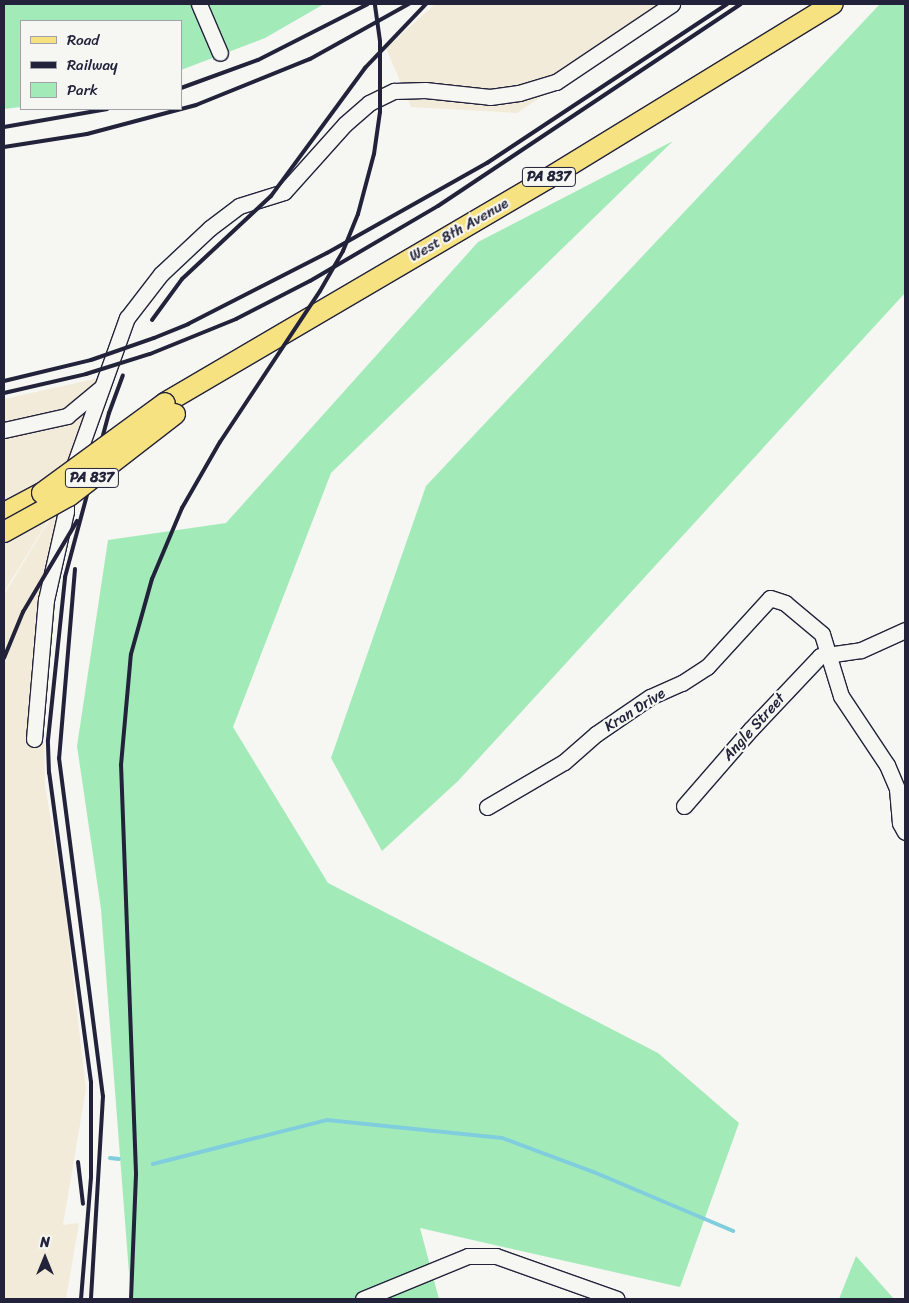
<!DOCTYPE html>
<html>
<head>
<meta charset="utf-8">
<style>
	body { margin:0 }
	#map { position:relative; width:909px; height:1303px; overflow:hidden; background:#f6f6f2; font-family:Sriracha,sans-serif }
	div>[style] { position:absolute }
	.built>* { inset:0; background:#f2ebd9 }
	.green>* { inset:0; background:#a2ebb9 }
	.stream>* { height:4px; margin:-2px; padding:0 2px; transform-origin:2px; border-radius:2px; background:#80cedd }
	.roads { filter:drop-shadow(1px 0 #22223b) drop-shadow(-1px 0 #22223b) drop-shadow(0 1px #22223b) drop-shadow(0 -1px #22223b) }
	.minor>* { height:15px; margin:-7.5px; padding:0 7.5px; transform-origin:7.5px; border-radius:7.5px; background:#f6f6f2 }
	.major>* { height:20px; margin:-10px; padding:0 10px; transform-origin:10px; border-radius:10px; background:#f7e281 }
	.rail>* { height:4px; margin:-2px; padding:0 2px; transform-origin:2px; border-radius:2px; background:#22223b }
	.bridges { filter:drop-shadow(1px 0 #22223b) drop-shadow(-1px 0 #22223b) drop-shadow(0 1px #22223b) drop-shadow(0 -1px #22223b) }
	.major-bridge>* { height:20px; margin:-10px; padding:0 10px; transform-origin:10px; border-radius:10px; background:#f7e281 }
	span { translate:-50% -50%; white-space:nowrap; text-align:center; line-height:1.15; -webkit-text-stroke:4.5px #f6f6f2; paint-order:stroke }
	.shield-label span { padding:1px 4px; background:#f6f6f2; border:1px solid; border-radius:4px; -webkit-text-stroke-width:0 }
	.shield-label { font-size:14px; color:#22223b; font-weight:700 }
	.street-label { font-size:15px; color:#22223b }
	.frame { position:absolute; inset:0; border:5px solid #22223b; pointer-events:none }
	.legend { position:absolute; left:20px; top:20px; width:162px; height:90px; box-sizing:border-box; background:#f6f6f2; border:1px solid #a1a1a9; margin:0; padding:6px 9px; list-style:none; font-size:15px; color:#22223b }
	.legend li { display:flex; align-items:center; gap:10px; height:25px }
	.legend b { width:25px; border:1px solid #a1a1a9 }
	.north { position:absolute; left:20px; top:1233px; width:50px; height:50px; -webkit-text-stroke:4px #f6f6f2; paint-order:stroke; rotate:0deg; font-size:14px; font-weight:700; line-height:20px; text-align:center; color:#22223b }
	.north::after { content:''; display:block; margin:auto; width:18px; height:22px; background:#22223b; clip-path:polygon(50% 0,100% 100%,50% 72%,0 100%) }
</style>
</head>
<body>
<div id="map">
	<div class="built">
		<i style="clip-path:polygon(435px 4px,680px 4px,517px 113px,411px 107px,386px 48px)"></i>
		<i style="clip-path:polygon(117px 374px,43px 529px,4px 592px,4px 399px)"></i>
		<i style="clip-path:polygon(64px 513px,44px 730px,45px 785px,64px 899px,86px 1089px,63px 1225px,79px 1223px,66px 1299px,4px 1299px,4px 595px,50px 519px)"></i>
	</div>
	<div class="green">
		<i style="clip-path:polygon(4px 4px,324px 4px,265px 38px,181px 70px,181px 21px,21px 21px,21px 107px,4px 109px)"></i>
		<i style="clip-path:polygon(880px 4px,905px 4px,905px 293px,458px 781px,382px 851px,331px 758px,426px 486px)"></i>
		<i style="clip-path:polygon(673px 141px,331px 473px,233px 727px,328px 883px,658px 1053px,739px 1123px,680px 1287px,420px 1228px,439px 1299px,131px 1299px,101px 909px,77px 746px,108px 540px,226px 523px,478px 242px)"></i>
		<i style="clip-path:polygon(856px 1256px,894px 1299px,839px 1299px)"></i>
	</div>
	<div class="stream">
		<i style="left:110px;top:1158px;width:9px;rotate:6deg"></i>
		<i style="left:153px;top:1164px;width:179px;rotate:-14.2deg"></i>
		<i style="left:327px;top:1120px;width:176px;rotate:5.9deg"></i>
		<i style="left:502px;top:1138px;width:100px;rotate:20.4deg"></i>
		<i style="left:596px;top:1173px;width:149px;rotate:22.9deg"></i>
	</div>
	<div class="roads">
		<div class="minor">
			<i style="left:199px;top:4px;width:53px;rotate:66.8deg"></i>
			<i style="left:4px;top:430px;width:65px;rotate:-12.5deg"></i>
			<i style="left:67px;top:416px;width:45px;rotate:-39.6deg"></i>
			<i style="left:34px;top:739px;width:140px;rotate:-85.1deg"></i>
			<i style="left:46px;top:600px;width:91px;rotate:-77.3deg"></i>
			<i style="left:66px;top:511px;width:23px;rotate:-90deg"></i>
			<i style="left:66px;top:488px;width:181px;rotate:-70.3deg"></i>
			<i style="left:127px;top:318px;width:56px;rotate:-52.3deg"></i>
			<i style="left:161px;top:274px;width:67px;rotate:-43.2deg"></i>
			<i style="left:210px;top:228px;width:36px;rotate:-37deg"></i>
			<i style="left:239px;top:206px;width:47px;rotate:-17.3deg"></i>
			<i style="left:284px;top:192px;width:91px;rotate:-48.1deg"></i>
			<i style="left:345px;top:124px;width:32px;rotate:-41deg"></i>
			<i style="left:369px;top:103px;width:28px;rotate:-26deg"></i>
			<i style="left:394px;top:91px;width:31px;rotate:-2deg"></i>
			<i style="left:425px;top:90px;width:65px;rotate:6.1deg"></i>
			<i style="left:490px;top:97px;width:29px;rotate:-8deg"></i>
			<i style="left:519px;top:93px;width:39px;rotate:-17deg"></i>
			<i style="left:556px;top:82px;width:140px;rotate:-33.9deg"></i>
			<i style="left:684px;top:806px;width:102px;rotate:-49deg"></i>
			<i style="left:751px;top:729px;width:100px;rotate:-46.6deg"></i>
			<i style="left:820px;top:656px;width:41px;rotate:-8.3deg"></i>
			<i style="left:861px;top:650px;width:48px;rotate:-24.4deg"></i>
			<i style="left:487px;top:807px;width:89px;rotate:-30.3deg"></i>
			<i style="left:564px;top:762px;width:43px;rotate:-41.2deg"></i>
			<i style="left:596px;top:734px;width:65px;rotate:-34.4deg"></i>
			<i style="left:650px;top:697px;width:35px;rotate:-24deg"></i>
			<i style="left:682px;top:683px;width:30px;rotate:-33deg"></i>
			<i style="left:707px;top:667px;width:93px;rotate:-47.6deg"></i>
			<i style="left:770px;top:598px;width:16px;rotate:18deg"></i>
			<i style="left:785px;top:603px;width:48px;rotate:40deg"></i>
			<i style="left:822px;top:634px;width:65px;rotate:73deg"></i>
			<i style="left:841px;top:696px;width:83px;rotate:56.3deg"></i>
			<i style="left:887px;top:765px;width:26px;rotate:67deg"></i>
			<i style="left:897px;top:789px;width:34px;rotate:85deg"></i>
			<i style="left:900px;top:823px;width:10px;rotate:61deg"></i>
			<i style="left:363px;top:1299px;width:113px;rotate:-22.3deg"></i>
			<i style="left:468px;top:1256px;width:28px"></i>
			<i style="left:496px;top:1256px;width:128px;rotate:19.6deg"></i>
		</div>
		<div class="major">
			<i style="left:165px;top:403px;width:443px;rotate:-30.4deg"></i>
			<i style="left:547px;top:179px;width:335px;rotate:-31.5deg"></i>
			<i style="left:4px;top:513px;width:43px;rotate:-27.8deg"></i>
		</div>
	</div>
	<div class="rail">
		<i style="left:181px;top:88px;width:82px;rotate:-20deg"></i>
		<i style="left:258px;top:60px;width:123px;rotate:-27deg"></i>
		<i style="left:4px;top:127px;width:105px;rotate:-9.9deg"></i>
		<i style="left:4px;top:147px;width:84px;rotate:-8.9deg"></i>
		<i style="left:87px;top:134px;width:113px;rotate:-14.9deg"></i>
		<i style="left:196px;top:105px;width:123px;rotate:-22deg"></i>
		<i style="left:310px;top:59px;width:113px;rotate:-29.1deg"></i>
		<i style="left:152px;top:320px;width:51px;rotate:-53.8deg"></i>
		<i style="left:182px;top:279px;width:122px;rotate:-43deg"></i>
		<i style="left:271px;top:196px;width:159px;rotate:-53.7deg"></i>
		<i style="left:365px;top:68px;width:88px;rotate:-46.4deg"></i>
		<i style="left:4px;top:381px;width:89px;rotate:-13.6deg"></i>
		<i style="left:91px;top:360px;width:67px;rotate:-19.2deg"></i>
		<i style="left:154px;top:338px;width:37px;rotate:-22deg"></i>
		<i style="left:188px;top:324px;width:156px;rotate:-27.1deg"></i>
		<i style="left:327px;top:253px;width:184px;rotate:-29.4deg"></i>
		<i style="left:487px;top:163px;width:288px;rotate:-33.5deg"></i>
		<i style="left:4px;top:393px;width:84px;rotate:-13deg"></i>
		<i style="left:86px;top:374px;width:67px;rotate:-17.4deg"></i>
		<i style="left:150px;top:354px;width:93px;rotate:-22.1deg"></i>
		<i style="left:236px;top:319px;width:83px;rotate:-27.2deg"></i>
		<i style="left:310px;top:281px;width:148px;rotate:-30.4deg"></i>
		<i style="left:438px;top:206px;width:364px;rotate:-33.7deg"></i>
		<i style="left:75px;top:569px;width:190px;rotate:94.8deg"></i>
		<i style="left:59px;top:758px;width:341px;rotate:82.6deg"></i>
		<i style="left:103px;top:1096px;width:203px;rotate:93.4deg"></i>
		<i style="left:4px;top:658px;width:50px;rotate:-67.6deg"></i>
		<i style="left:23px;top:612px;width:106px;rotate:-59.3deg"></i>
		<i style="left:78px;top:1162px;width:42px;rotate:83.2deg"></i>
		<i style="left:81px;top:1299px;width:122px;rotate:-85.3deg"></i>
		<i style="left:91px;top:1177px;width:95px;rotate:-90deg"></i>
		<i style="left:91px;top:1082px;width:312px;rotate:-97.7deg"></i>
		<i style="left:49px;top:773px;width:33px;rotate:-92deg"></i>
		<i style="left:48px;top:740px;width:164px;rotate:-84deg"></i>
		<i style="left:65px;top:577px;width:170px;rotate:-75deg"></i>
		<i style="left:109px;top:413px;width:40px;rotate:-69.8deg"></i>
		<i style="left:131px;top:1299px;width:126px;rotate:-87.7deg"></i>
		<i style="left:136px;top:1173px;width:408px;rotate:-92.1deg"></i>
		<i style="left:121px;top:765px;width:111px;rotate:-84.9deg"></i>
		<i style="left:131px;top:654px;width:78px;rotate:-74.4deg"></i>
		<i style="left:152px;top:579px;width:77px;rotate:-67.1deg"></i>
		<i style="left:182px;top:508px;width:76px;rotate:-60.1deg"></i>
		<i style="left:220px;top:442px;width:181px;rotate:-56.5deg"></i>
		<i style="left:320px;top:291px;width:46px;rotate:-60.1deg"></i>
		<i style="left:343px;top:251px;width:40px;rotate:-68deg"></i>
		<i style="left:358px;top:214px;width:62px;rotate:-75.1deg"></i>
		<i style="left:374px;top:154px;width:42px;rotate:-81.9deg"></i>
		<i style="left:380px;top:112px;width:71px;rotate:-90deg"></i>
		<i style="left:380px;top:41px;width:37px;rotate:-98deg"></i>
	</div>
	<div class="bridges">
		<div class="major-bridge">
			<i style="left:42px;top:493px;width:152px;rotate:-36.2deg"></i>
			<i style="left:4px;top:532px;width:74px;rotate:-29deg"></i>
			<i style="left:69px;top:496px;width:134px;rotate:-37.7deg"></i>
		</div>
	</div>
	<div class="shield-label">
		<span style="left:549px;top:177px">PA 837</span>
		<span style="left:92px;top:478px">PA 837</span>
	</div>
	<div class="street-label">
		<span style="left:459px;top:230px;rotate:-30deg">West 8th Avenue</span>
		<span style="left:635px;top:710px;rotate:-32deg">Kran Drive</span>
		<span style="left:754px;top:727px;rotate:-48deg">Angle Street</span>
	</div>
	<div class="frame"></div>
	<ul class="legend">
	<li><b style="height:6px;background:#f7e281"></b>Road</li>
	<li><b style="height:6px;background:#22223b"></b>Railway</li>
	<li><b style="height:14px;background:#a2ebb9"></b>Park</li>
	</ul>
	<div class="north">N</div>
</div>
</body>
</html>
